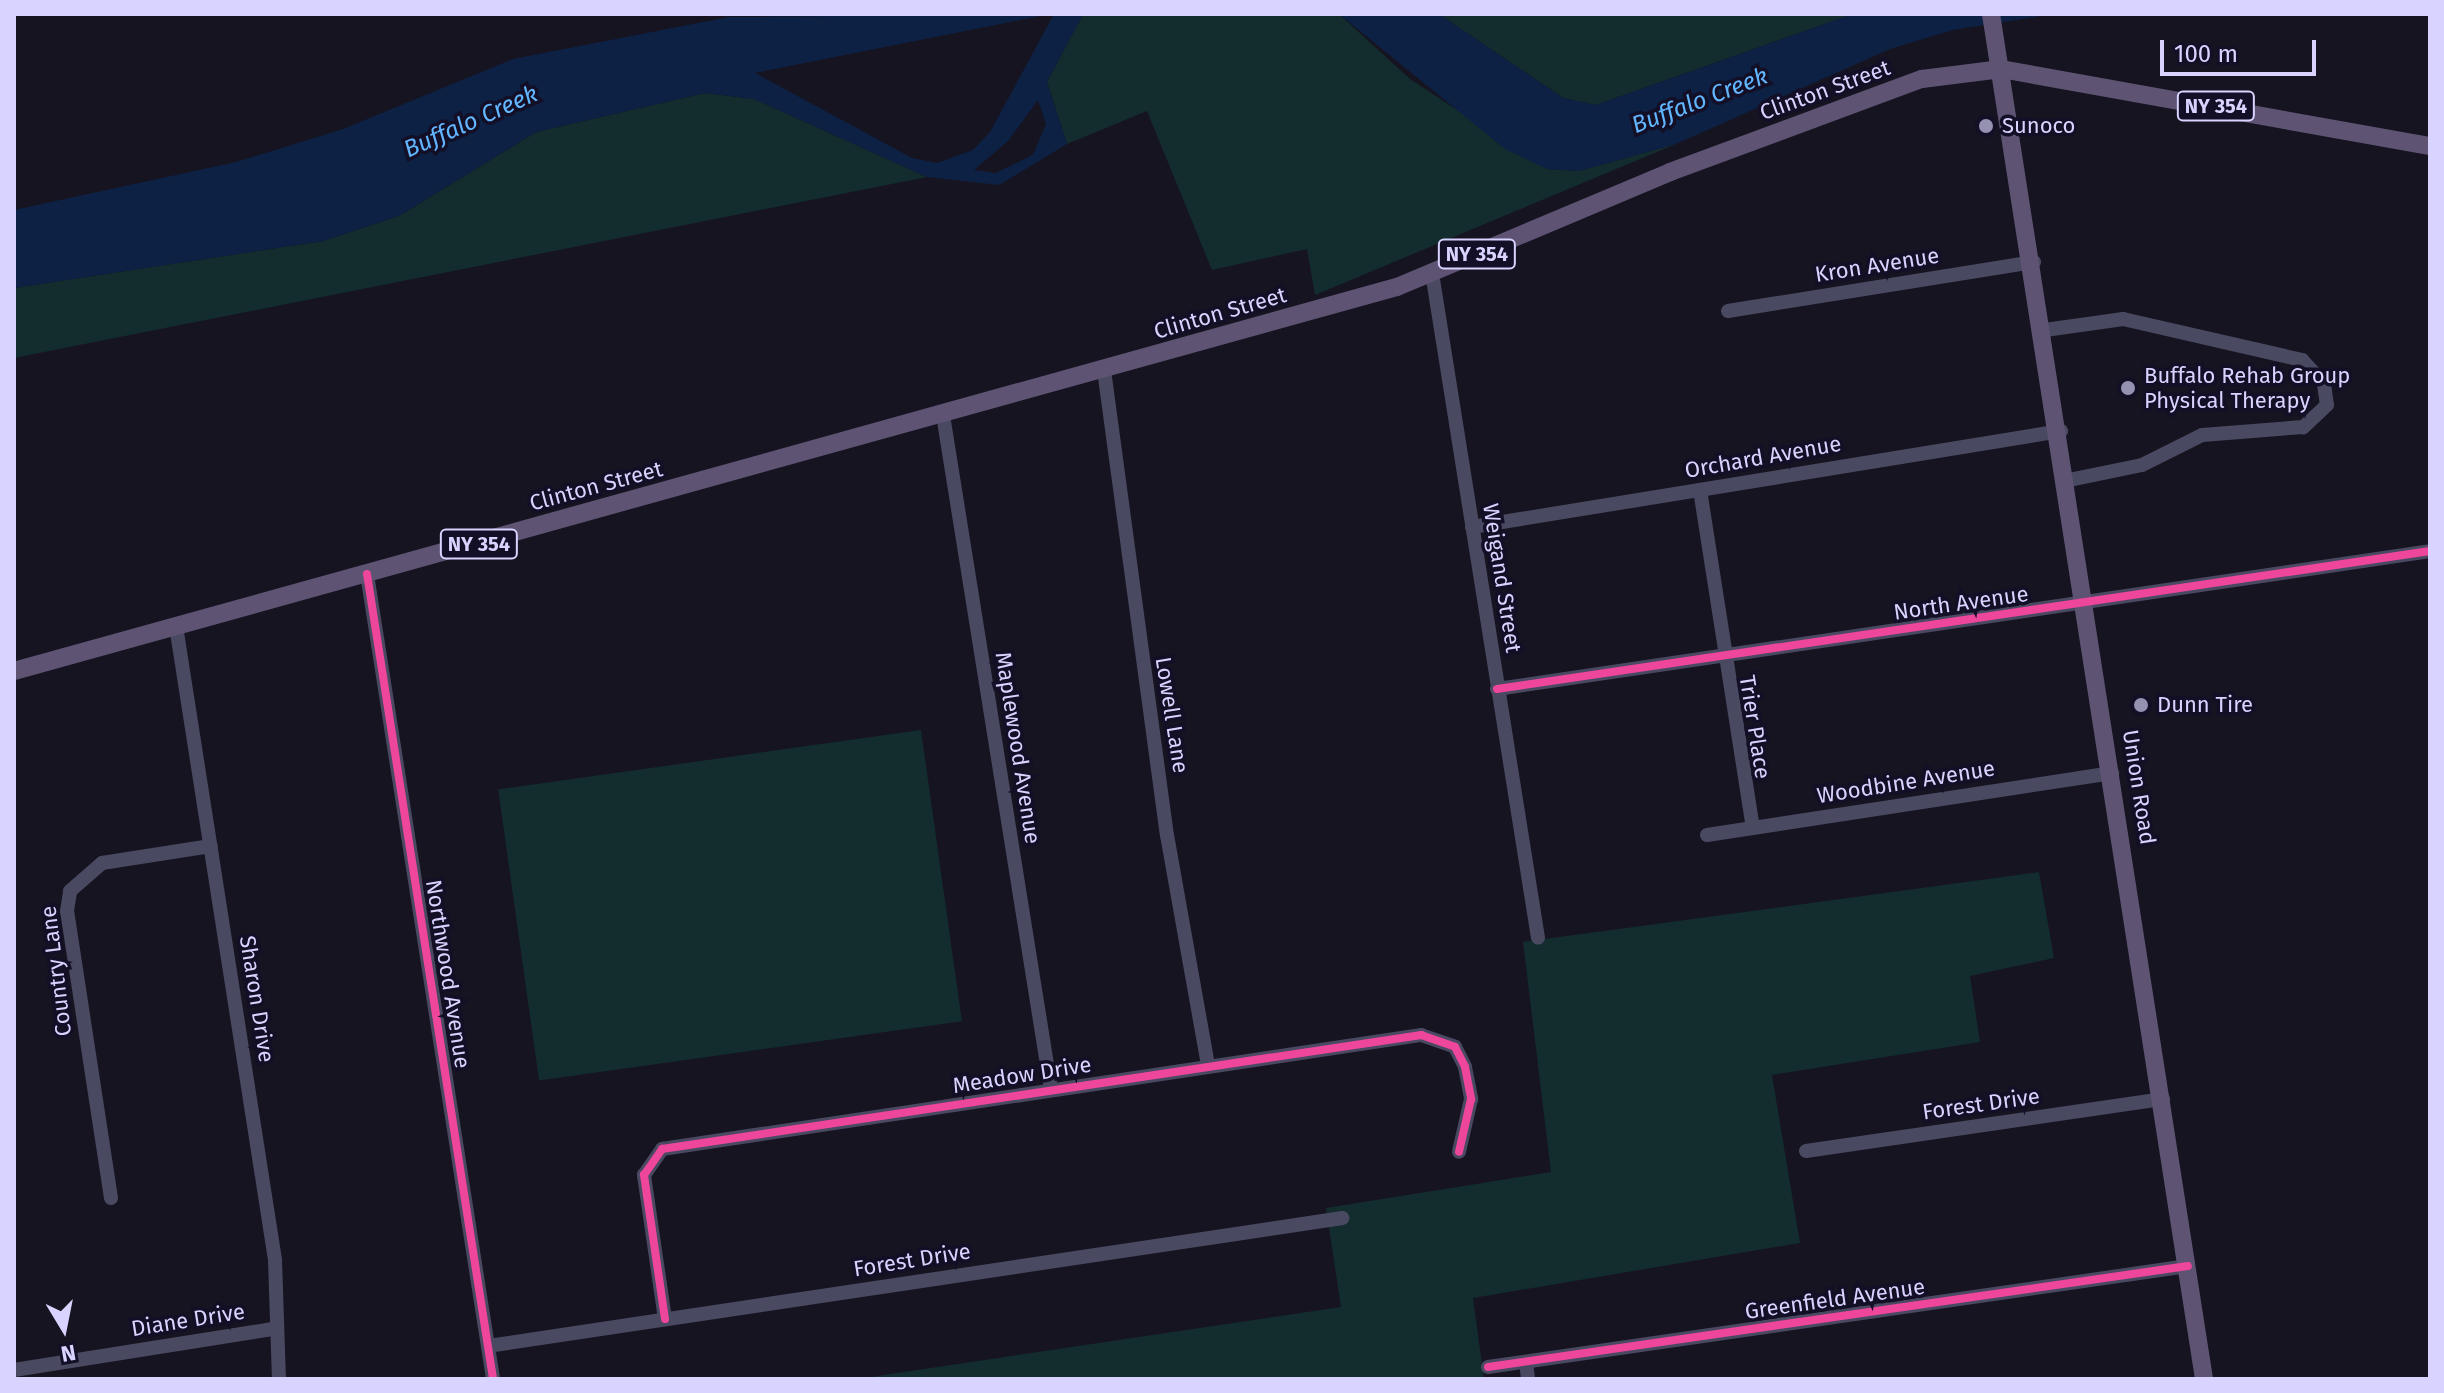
<!DOCTYPE html>
<html>
<head>
<meta charset="utf-8">
<style>
	body { margin:0 }
	#map { position:relative; width:2444px; height:1393px; overflow:hidden; background:#161421; font-family:"Fira Sans",sans-serif }
	div>[style] { position:absolute }
	.green>* { inset:0; background:#132c2d; transform-origin:0 0 }
	.water>* { inset:0; background:#0d2144 }
	.minor>* { height:14px; margin:-7px; padding:0 7px; transform-origin:7px; border-radius:7px; background:#4a4962 }
	.major>* { height:18px; margin:-9px; padding:0 9px; transform-origin:9px; border-radius:9px; background:#5e5373 }
	.cycleway>* { height:8px; margin:-4px; padding:0 4px; transform-origin:4px; border-radius:4px; background:#ed469a }
	.dots>* { width:22px; height:22px; translate:-50% -50%; box-sizing:border-box; border:4px solid #130f26; border-radius:50% }
	span { translate:-50% -50%; white-space:nowrap; text-align:center; line-height:1.15; -webkit-text-stroke:7px #130f26; paint-order:stroke }
	.shield-label span { padding:2px 6px; background:#130f26; border:2px solid; border-radius:6px; -webkit-text-stroke-width:0 }
	.shield-label { font-size:20px; color:#d9d4ff; font-weight:700 }
	.street-label { font-size:22px; color:#d9d4ff }
	.poi-label { font-size:22px; color:#d9d4ff }
	.left { translate:0 -50%; text-align:left }
	.water-label { font-size:24px; color:#62b6ff; font-style:italic }
	.frame { position:absolute; inset:0; border:16px solid #d9d4ff; pointer-events:none }
	.north { position:absolute; left:24px; top:1289px; width:80px; height:80px; -webkit-text-stroke:6px #130f26; paint-order:stroke; rotate:170deg; font-size:22px; font-weight:700; line-height:32px; text-align:center; color:#d9d4ff }
	.north::after { content:''; display:block; margin:auto; width:28px; height:36px; background:#d9d4ff; clip-path:polygon(50% 0,100% 100%,50% 72%,0 100%) }
	.scale { position:absolute; left:2160px; top:40px; width:156px; height:36px; box-sizing:border-box; border:4px solid #d9d4ff; border-top:0; padding-left:10px; font-size:24px; line-height:28px; white-space:nowrap; color:#d9d4ff; -webkit-text-stroke:6px #130f26; paint-order:stroke }
</style>
</head>
<body>
<div id="map">
	<div class="green">
		<i style="clip-path:polygon(1083px 14px,1339px 14px,1410px 79px,1547px 169px,1579px 171px,1676px 144px,1315px 295px,1307px 249px,1212px 270px,1147px 111px,1067px 144px,1047px 82px)"></i>
		<i style="clip-path:polygon(1439px 14px,1853px 14px,1596px 105px,1563px 98px)"></i>
		<i style="clip-path:polygon(705px 93px,754px 99px,927px 177px,14px 358px,14px 288px,323px 241px,399px 216px,536px 132px)"></i>
		<i style="left:921px;top:730px;width:294px;height:427px;rotate:82deg"></i>
		<i style="clip-path:polygon(2039px 872px,2054px 958px,1970px 976px,1980px 1042px,1772px 1075px,1800px 1243px,1473px 1298px,1484px 1379px,857px 1379px,1341px 1307px,1326px 1208px,1551px 1172px,1523px 942px)"></i>
	</div>
	<div class="water">
		<i style="clip-path:polygon(evenodd,1051px 14px,755px 73px,912px 158px,937px 163px,973px 150px,990px 132px,1054px 14px,1083px 14px,1047px 82px,1067px 144px,999px 185px,927px 177px,754px 99px,705px 93px,536px 132px,399px 216px,323px 241px,14px 288px,14px 210px,236px 162px,343px 129px,513px 59px,729px 17px,1051px 14px,1038px 100px,1046px 124px,1033px 155px,996px 173px,974px 170px,1009px 140px,1038px 100px)"></i>
		<i style="clip-path:polygon(1339px 14px,1439px 14px,1563px 98px,1596px 105px,1853px 14px,2055px 14px,1953px 30px,1890px 49px,1676px 144px,1579px 171px,1547px 169px,1505px 149px)"></i>
	</div>
	<div class="minor">
		<i style="left:1432px;top:273px;width:673px;rotate:80.94deg"></i>
		<i style="left:1728px;top:311px;width:310px;rotate:-9.1deg"></i>
		<i style="left:2045px;top:330px;width:79px;rotate:-8deg"></i>
		<i style="left:2123px;top:319px;width:184px;rotate:12.9deg"></i>
		<i style="left:2302px;top:360px;width:33px;rotate:47deg"></i>
		<i style="left:2324px;top:384px;width:21px;rotate:82deg"></i>
		<i style="left:2327px;top:405px;width:33px;rotate:137deg"></i>
		<i style="left:2303px;top:427px;width:101px;rotate:175.5deg"></i>
		<i style="left:2202px;top:435px;width:67px;rotate:153.4deg"></i>
		<i style="left:2142px;top:465px;width:75px;rotate:168.4deg"></i>
		<i style="left:1104px;top:370px;width:469px;rotate:82.3deg"></i>
		<i style="left:1167px;top:835px;width:235px;rotate:79.9deg"></i>
		<i style="left:943px;top:415px;width:683px;rotate:80.9deg"></i>
		<i style="left:1700px;top:490px;width:341px;rotate:81.1deg"></i>
		<i style="left:1472px;top:527px;width:597px;rotate:-9.26deg"></i>
		<i style="left:367px;top:574px;width:815px;rotate:81.1deg"></i>
		<i style="left:176px;top:626px;width:642px;rotate:81.12deg"></i>
		<i style="left:275px;top:1260px;width:119px;rotate:88.1deg"></i>
		<i style="left:1497px;top:689px;width:943px;rotate:-8.41deg"></i>
		<i style="left:1707px;top:835px;width:410px;rotate:-8.7deg"></i>
		<i style="left:1806px;top:1151px;width:361px;rotate:-8.3deg"></i>
		<i style="left:111px;top:1198px;width:290px;rotate:-98.7deg"></i>
		<i style="left:67px;top:911px;width:20px;rotate:-81deg"></i>
		<i style="left:70px;top:891px;width:43px;rotate:-41.2deg"></i>
		<i style="left:102px;top:863px;width:110px;rotate:-8.9deg"></i>
		<i style="left:665px;top:1319px;width:146px;rotate:-98.3deg"></i>
		<i style="left:644px;top:1175px;width:32px;rotate:-55deg"></i>
		<i style="left:662px;top:1149px;width:768px;rotate:-8.54deg"></i>
		<i style="left:1421px;top:1035px;width:36px;rotate:19deg"></i>
		<i style="left:1455px;top:1047px;width:22px;rotate:63deg"></i>
		<i style="left:1465px;top:1067px;width:33px;rotate:79deg"></i>
		<i style="left:1471px;top:1099px;width:54px;rotate:102.8deg"></i>
		<i style="left:488px;top:1346px;width:864px;rotate:-8.52deg"></i>
		<i style="left:1526px;top:1362px;width:17px;rotate:83deg"></i>
		<i style="left:1488px;top:1367px;width:707px;rotate:-8.21deg"></i>
		<i style="left:14px;top:1370px;width:262px;rotate:-9deg"></i>
	</div>
	<div class="major">
		<i style="left:1991px;top:14px;width:1382px;rotate:81.13deg"></i>
		<i style="left:14px;top:671px;width:1435px;rotate:-15.52deg"></i>
		<i style="left:1397px;top:287px;width:296px;rotate:-22.8deg"></i>
		<i style="left:1670px;top:172px;width:269px;rotate:-20.3deg"></i>
		<i style="left:1922px;top:79px;width:80px;rotate:-7.2deg"></i>
		<i style="left:2001px;top:69px;width:436px;rotate:10.2deg"></i>
	</div>
	<div class="cycleway">
		<i style="left:367px;top:574px;width:815px;rotate:81.1deg"></i>
		<i style="left:1497px;top:689px;width:943px;rotate:-8.41deg"></i>
		<i style="left:665px;top:1319px;width:146px;rotate:-98.3deg"></i>
		<i style="left:644px;top:1175px;width:32px;rotate:-55deg"></i>
		<i style="left:662px;top:1149px;width:768px;rotate:-8.54deg"></i>
		<i style="left:1421px;top:1035px;width:36px;rotate:19deg"></i>
		<i style="left:1455px;top:1047px;width:22px;rotate:63deg"></i>
		<i style="left:1465px;top:1067px;width:33px;rotate:79deg"></i>
		<i style="left:1471px;top:1099px;width:54px;rotate:102.8deg"></i>
		<i style="left:1488px;top:1367px;width:707px;rotate:-8.21deg"></i>
	</div>
	<div class="dots">
		<i style="left:1986px;top:126px;background:#9591b1"></i>
		<i style="left:2128px;top:388px;background:#9591b1"></i>
		<i style="left:2141px;top:705px;background:#9591b1"></i>
	</div>
	<div class="shield-label">
		<span style="left:2216px;top:106px">NY 354</span>
		<span style="left:1477px;top:254px">NY 354</span>
		<span style="left:479px;top:544px">NY 354</span>
	</div>
	<div class="street-label">
		<span style="left:1825px;top:90px;rotate:-20deg">Clinton Street</span>
		<span style="left:1877px;top:265px;rotate:-9deg">Kron Avenue</span>
		<span style="left:1220px;top:313px;rotate:-16deg">Clinton Street</span>
		<span style="left:1763px;top:457px;rotate:-10deg">Orchard Avenue</span>
		<span style="left:596px;top:486px;rotate:-15deg">Clinton Street</span>
		<span style="left:1502px;top:578px;rotate:81deg">Weigand Street</span>
		<span style="left:1961px;top:603px;rotate:-8deg">North Avenue</span>
		<span style="left:1172px;top:715px;rotate:81deg">Lowell Lane</span>
		<span style="left:1755px;top:727px;rotate:81deg">Trier Place</span>
		<span style="left:1018px;top:748px;rotate:81deg">Maplewood Avenue</span>
		<span style="left:1906px;top:782px;rotate:-9deg">Woodbine Avenue</span>
		<span style="left:2139px;top:787px;rotate:81deg">Union Road</span>
		<span style="left:56px;top:971px;rotate:-97deg">Country Lane</span>
		<span style="left:448px;top:974px;rotate:81deg">Northwood Avenue</span>
		<span style="left:257px;top:999px;rotate:81deg">Sharon Drive</span>
		<span style="left:1022px;top:1075px;rotate:-9deg">Meadow Drive</span>
		<span style="left:1981px;top:1104px;rotate:-8deg">Forest Drive</span>
		<span style="left:912px;top:1260px;rotate:-9deg">Forest Drive</span>
		<span style="left:1835px;top:1299px;rotate:-8deg">Greenfield Avenue</span>
		<span style="left:188px;top:1320px;rotate:-9deg">Diane Drive</span>
	</div>
	<div class="poi-label">
		<span class="left" style="left:2002px;top:126px">Sunoco</span>
		<span class="left" style="left:2144px;top:388px">Buffalo Rehab Group<br>Physical Therapy</span>
		<span class="left" style="left:2157px;top:705px">Dunn Tire</span>
	</div>
	<div class="water-label">
		<span style="left:1700px;top:101px;rotate:-21deg">Buffalo Creek</span>
		<span style="left:471px;top:122px;rotate:-24deg">Buffalo Creek</span>
	</div>
	<div class="frame"></div>
	<div class="north">N</div>
	<div class="scale">100 m</div>
</div>
</body>
</html>
